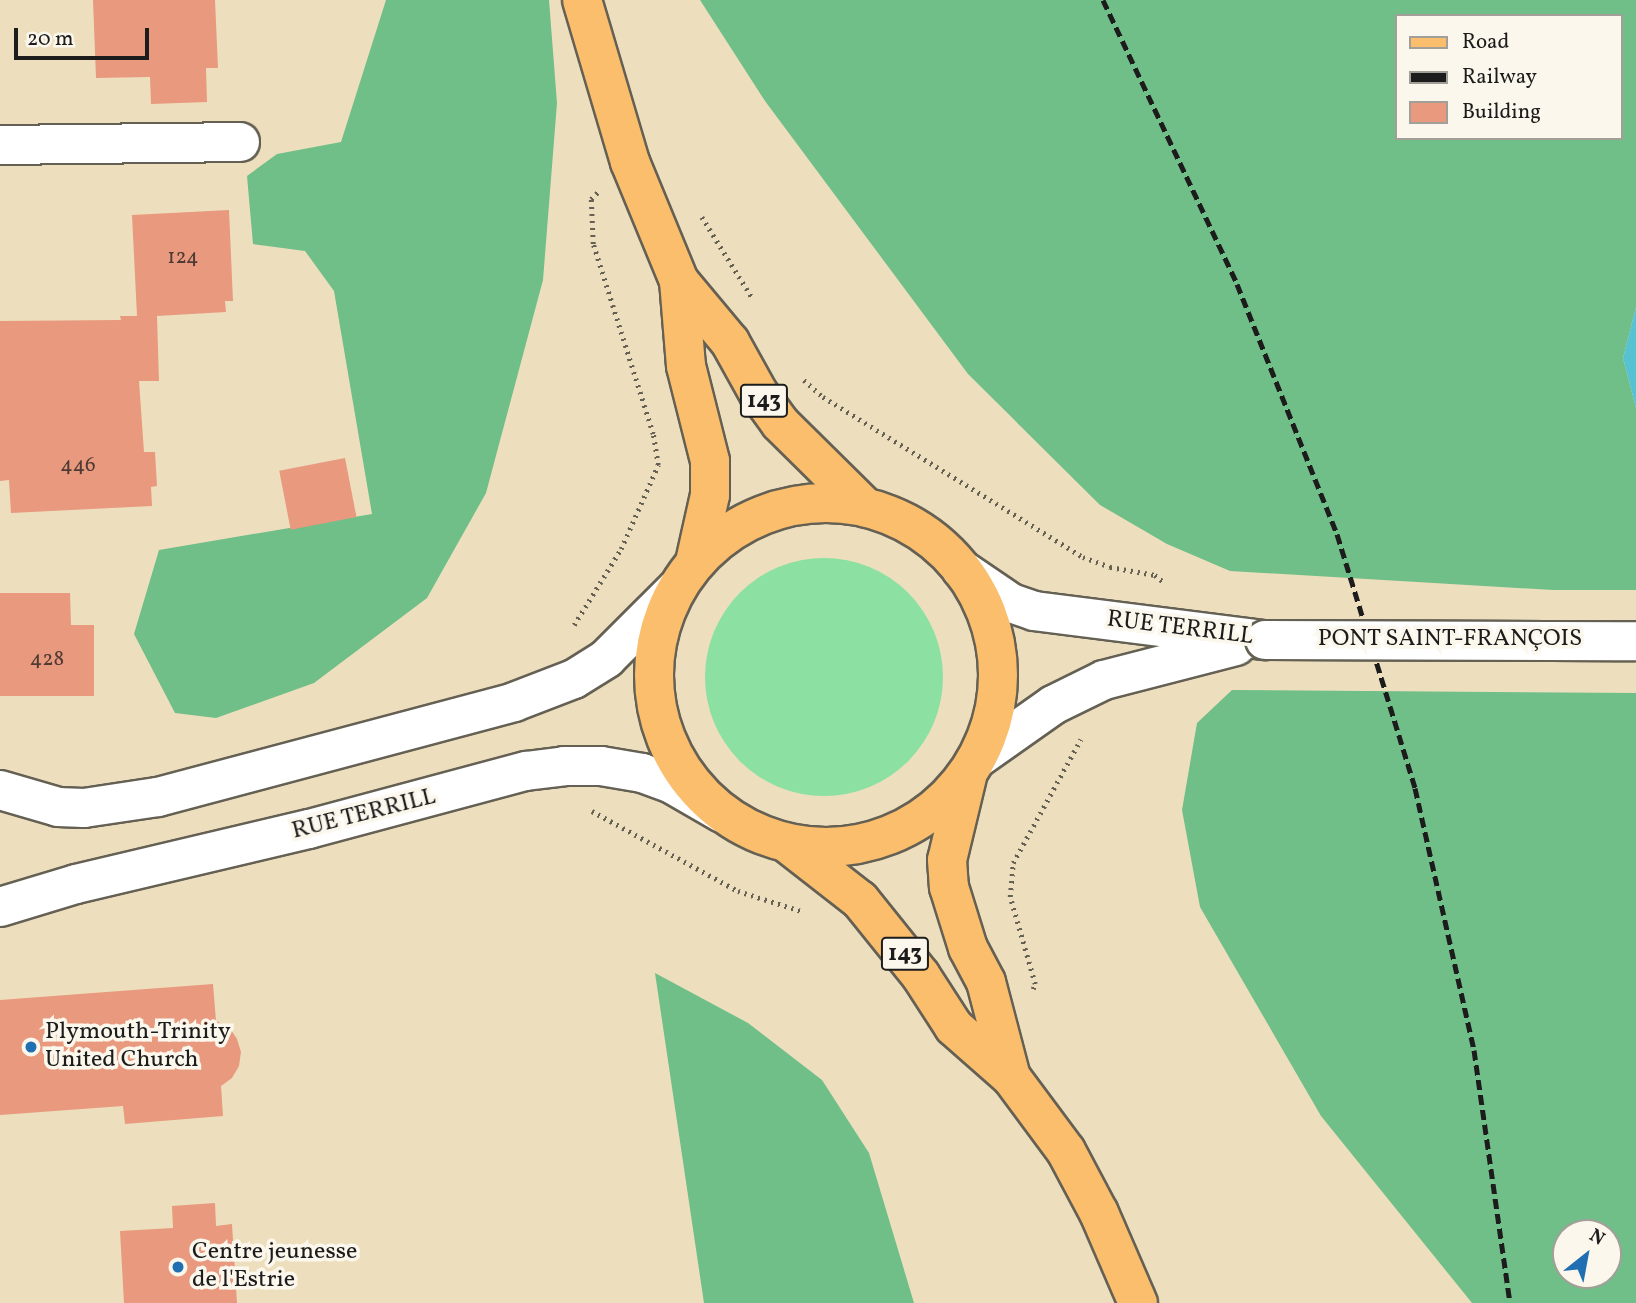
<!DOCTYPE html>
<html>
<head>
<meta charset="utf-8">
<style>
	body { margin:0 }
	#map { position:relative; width:1636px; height:1303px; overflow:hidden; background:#eddfbd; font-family:Vollkorn,serif }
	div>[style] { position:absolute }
	.green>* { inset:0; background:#8be0a2 }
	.round { border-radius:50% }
	.forest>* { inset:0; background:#70be88 }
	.water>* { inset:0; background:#57c2d2 }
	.building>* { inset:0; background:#e8997e; transform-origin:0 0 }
	.path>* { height:4.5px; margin-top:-2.25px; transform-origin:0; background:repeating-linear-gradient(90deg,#656054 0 2px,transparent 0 7px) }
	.roads { filter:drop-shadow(2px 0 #656054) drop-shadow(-2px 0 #656054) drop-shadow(0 2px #656054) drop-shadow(0 -2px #656054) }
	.minor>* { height:38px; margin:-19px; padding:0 19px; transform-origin:19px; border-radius:19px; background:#fff }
	.major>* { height:38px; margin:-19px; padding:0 19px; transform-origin:19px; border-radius:19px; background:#fabe6d }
	.major>.ring { margin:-19px; padding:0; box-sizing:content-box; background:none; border:38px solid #fabe6d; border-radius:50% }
	.rail>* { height:5px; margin-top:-2.5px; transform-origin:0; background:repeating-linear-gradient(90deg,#1c1c1c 0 10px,transparent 0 15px) }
	.bridges { filter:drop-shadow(2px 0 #656054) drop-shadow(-2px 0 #656054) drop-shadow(0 2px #656054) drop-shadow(0 -2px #656054) }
	.minor-bridge>* { height:38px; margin:-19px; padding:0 19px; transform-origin:19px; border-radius:19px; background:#fff }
	.dots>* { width:19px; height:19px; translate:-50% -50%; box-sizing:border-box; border:4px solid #fbf7ec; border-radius:50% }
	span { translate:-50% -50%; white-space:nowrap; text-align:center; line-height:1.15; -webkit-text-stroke:7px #fbf7ec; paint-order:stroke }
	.number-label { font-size:21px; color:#4f3b34 }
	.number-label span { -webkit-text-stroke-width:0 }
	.shield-label span { padding:2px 5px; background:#fbf7ec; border:2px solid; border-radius:5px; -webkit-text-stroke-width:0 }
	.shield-label { font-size:23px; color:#1c1c1c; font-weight:700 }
	.street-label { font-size:24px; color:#1c1c1c }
	.poi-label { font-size:24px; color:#1c1c1c }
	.left { translate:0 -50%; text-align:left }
	.legend { position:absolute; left:1395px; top:14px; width:228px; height:126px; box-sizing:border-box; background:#fbf7ec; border:2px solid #a29f99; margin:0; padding:9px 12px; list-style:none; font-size:21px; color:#1c1c1c }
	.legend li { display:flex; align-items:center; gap:14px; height:35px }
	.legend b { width:35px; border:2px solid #a29f99 }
	.north { position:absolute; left:1552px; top:1219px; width:70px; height:70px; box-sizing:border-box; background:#fbf7ec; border:2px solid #a29f99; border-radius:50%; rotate:31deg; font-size:19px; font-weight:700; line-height:28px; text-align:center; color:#1c1c1c }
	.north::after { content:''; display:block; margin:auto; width:24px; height:32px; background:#1f6fb2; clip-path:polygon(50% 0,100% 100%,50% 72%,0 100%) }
	.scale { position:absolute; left:14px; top:28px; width:135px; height:32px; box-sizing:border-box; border:4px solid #1c1c1c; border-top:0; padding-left:9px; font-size:21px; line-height:24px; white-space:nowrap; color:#1c1c1c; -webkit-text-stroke:5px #fbf7ec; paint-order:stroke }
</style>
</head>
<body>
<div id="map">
	<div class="green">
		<i class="round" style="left:705px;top:558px;width:238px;height:238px"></i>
	</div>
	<div class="forest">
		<i style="clip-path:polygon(386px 0,549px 0,557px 103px,543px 280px,486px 493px,427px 598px,314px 683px,216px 718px,175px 713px,134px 634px,159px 550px,372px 514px,334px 291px,305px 251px,253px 244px,247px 176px,277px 154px,341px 142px)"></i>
		<i style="clip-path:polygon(evenodd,700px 0,1636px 0,1636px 307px,1623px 358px,1636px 408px,1636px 590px,1553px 590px,1230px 571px,1167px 544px,1100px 505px,968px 374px,765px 101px,700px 0,1396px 16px,1620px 16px,1620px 138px,1396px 138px,1396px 16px)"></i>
		<i style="clip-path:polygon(evenodd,1232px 690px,1636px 693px,1636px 1303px,1472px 1303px,1321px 1116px,1200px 907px,1182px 810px,1197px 723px,1232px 690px,1608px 1233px,1608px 1275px,1566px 1275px,1566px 1233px,1608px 1233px)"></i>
		<i style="clip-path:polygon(655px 973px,748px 1023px,822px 1080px,869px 1153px,914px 1303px,704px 1303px)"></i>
	</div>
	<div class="water">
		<i style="clip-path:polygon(1636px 307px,1636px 408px,1623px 358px)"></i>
	</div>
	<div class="building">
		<i style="clip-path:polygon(93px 0,215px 0,218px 68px,206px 68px,207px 102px,151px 104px,150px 77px,96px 78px)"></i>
		<i style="clip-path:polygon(229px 210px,233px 301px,225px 301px,226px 312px,157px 316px,159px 381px,139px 381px,144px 452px,155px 452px,157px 486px,151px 487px,152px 506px,11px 513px,9px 480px,0 481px,0 321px,121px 320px,120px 316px,137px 316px,132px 215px)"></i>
		<i style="left:345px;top:458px;width:60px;height:67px;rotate:79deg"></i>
		<i style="clip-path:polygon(0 593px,70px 593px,71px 625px,94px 625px,94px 696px,0 696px)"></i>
		<i style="clip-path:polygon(213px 984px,216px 1021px,229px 1027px,237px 1039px,241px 1052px,239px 1066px,232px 1078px,221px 1086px,223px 1116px,125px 1124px,123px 1106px,0 1115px,0 1000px)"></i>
		<i style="clip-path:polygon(215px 1203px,216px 1226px,232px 1224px,237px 1303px,124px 1303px,120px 1231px,173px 1228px,172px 1206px)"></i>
	</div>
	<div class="path">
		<i style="left:702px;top:217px;width:97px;rotate:58.1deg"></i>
		<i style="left:804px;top:380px;width:25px;rotate:42deg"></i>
		<i style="left:823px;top:397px;width:305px;rotate:31.6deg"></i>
		<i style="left:1083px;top:557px;width:29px;rotate:20deg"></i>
		<i style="left:1110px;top:567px;width:46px;rotate:10.1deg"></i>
		<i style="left:1155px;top:575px;width:13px;rotate:39deg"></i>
		<i style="left:574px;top:625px;width:89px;rotate:-58.3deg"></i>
		<i style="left:621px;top:549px;width:92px;rotate:-66.2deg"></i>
		<i style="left:658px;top:465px;width:31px;rotate:-99deg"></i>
		<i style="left:653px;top:434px;width:199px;rotate:-107.5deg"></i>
		<i style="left:593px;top:244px;width:45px;rotate:-92.5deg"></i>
		<i style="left:591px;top:199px;width:10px;rotate:-45deg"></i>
		<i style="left:592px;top:811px;width:166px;rotate:28.7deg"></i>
		<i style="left:738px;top:891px;width:66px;rotate:17.6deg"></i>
		<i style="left:1033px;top:989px;width:5px;rotate:-68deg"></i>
		<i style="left:1035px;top:984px;width:91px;rotate:-106deg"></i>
		<i style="left:1010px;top:897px;width:34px;rotate:-85deg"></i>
		<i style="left:1013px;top:863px;width:141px;rotate:-61.3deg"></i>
	</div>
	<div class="roads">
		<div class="minor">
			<i style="left:0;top:145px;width:240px;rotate:-0.7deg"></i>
			<i style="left:961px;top:569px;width:60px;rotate:34.2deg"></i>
			<i style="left:1011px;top:603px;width:24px;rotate:19deg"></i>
			<i style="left:1034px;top:611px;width:233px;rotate:7.2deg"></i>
			<i style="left:978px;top:758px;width:92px;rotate:-35.2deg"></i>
			<i style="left:1053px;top:705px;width:57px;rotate:-26.1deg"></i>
			<i style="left:1104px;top:680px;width:136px;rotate:-14.4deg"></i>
			<i style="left:0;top:790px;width:60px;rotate:16.3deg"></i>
			<i style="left:58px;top:807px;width:26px;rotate:2deg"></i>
			<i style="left:84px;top:808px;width:75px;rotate:-8.5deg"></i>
			<i style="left:158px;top:797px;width:368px;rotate:-14.9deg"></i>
			<i style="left:514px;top:702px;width:64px;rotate:-21deg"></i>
			<i style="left:574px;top:679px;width:39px;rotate:-32deg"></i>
			<i style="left:607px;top:658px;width:98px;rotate:-45deg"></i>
			<i style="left:0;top:907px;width:79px;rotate:-16.8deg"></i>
			<i style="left:76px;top:884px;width:239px;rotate:-13.3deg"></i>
			<i style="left:309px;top:829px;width:225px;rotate:-15deg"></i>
			<i style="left:526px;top:771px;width:38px;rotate:-7deg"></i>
			<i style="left:564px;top:766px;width:37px"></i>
			<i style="left:601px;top:766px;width:42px;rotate:9.7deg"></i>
			<i style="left:642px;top:773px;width:32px;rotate:20deg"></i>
			<i style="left:672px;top:784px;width:58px;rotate:30.1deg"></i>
		</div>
		<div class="major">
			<i style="left:582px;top:0;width:169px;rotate:73.5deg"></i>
			<i style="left:630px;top:162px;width:129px;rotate:67.6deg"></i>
			<i style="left:679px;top:281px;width:85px;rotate:85.3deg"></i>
			<i style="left:686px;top:366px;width:98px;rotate:75.8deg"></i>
			<i style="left:710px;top:461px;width:34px;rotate:90deg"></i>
			<i style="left:710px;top:495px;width:69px;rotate:102.6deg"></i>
			<i style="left:679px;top:281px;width:80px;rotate:50.1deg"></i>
			<i style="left:730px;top:342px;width:60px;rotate:60.9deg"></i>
			<i style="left:759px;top:394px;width:36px;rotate:54deg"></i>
			<i style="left:780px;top:423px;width:120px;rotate:44.7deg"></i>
			<i class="ring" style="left:654px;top:503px;width:306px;height:306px"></i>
			<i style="left:967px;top:777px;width:85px;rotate:103.5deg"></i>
			<i style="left:947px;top:860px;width:27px;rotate:86deg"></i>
			<i style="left:949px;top:887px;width:64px;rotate:72.7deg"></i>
			<i style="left:968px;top:948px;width:38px;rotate:62deg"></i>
			<i style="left:986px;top:982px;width:98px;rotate:75.3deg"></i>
			<i style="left:788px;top:844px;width:91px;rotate:37.9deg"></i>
			<i style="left:860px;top:900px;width:97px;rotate:51.2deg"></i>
			<i style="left:921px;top:976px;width:61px;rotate:57.1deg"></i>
			<i style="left:954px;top:1027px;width:76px;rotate:41.3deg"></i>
			<i style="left:1011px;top:1077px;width:92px;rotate:53.4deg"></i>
			<i style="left:1066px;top:1151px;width:70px;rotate:62deg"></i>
			<i style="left:1099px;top:1213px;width:98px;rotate:66.6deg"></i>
		</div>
	</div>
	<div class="rail">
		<i style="left:1103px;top:0;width:314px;rotate:64.7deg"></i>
		<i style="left:1237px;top:284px;width:269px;rotate:68.2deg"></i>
		<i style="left:1337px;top:534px;width:266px;rotate:72.9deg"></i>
		<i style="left:1415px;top:788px;width:269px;rotate:77.3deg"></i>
		<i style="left:1474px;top:1050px;width:256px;rotate:81.9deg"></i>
	</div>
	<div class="bridges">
		<div class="minor-bridge">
			<i style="left:1265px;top:640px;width:371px;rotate:0.2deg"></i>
		</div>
	</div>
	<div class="dots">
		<i style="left:31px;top:1047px;background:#1f6fb2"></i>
		<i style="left:178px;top:1267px;background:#1f6fb2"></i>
	</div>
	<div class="number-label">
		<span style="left:183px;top:258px">124</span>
		<span style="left:78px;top:466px">446</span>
		<span style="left:47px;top:660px">428</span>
	</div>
	<div class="shield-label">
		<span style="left:764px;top:401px">143</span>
		<span style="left:905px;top:954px">143</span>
	</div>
	<div class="street-label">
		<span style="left:1180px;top:629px;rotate:7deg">RUE TERRILL</span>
		<span style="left:1450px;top:640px">PONT SAINT-FRANÇOIS</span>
		<span style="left:364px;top:815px;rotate:-14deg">RUE TERRILL</span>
	</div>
	<div class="poi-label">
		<span class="left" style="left:45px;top:1047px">Plymouth-Trinity<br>United Church</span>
		<span class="left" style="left:192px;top:1267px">Centre jeunesse<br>de l'Estrie</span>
	</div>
	<ul class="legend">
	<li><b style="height:9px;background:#fabe6d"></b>Road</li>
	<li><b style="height:9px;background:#1c1c1c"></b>Railway</li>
	<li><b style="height:19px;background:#e8997e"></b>Building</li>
	</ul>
	<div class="north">N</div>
	<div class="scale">20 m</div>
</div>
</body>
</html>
